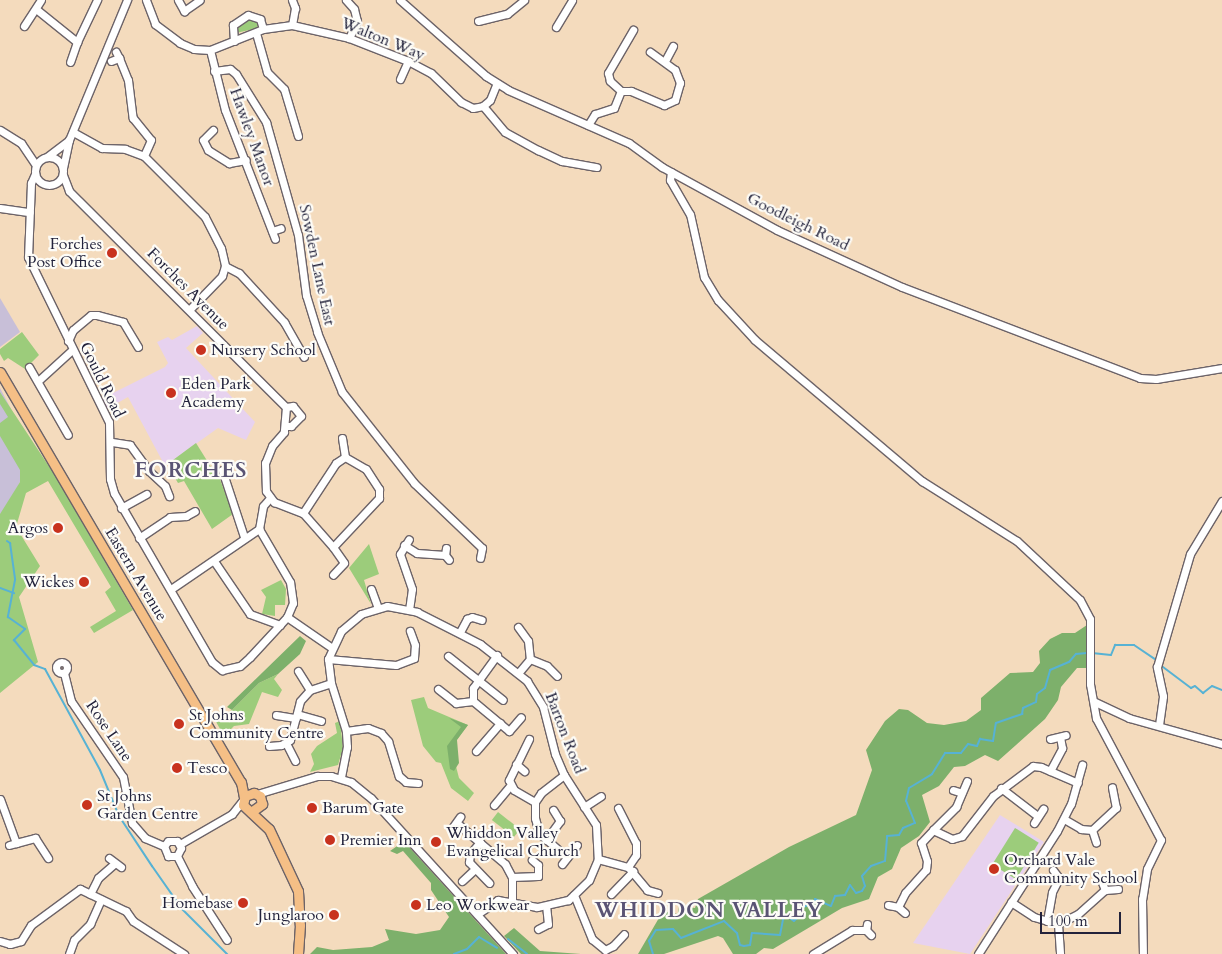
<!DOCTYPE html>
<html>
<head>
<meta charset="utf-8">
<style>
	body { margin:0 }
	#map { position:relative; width:1222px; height:954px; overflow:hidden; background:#f4dbbd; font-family:Cardo,serif }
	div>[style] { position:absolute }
	.built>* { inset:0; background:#e7d2ef }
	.industrial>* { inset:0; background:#c8bfd8 }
	.green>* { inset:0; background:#9ccc7b; transform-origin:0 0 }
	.forest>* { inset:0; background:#7db06b }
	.stream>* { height:2px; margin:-1px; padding:0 1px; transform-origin:1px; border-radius:1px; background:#57b2d4 }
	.roads { filter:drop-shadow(1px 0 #6c6368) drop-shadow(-1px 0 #6c6368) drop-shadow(0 1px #6c6368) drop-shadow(0 -1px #6c6368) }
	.minor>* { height:7px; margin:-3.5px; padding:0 3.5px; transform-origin:3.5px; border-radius:3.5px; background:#fff }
	.minor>.ring { margin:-3.5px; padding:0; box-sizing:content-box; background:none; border:7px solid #fff; border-radius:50% }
	.major>* { height:9px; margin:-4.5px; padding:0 4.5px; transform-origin:4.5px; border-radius:4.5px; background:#f5bf86 }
	.dots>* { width:14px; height:14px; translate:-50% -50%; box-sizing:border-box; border:2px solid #fdfcf7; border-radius:50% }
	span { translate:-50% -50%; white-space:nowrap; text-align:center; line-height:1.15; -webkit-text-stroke:4.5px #fdfcf7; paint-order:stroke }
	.street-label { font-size:16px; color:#22223b }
	.poi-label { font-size:16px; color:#22223b }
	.right { translate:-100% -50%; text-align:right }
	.left { translate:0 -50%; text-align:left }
	.district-label { font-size:21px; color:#5a5474; font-weight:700; letter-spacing:1px }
	.scale { position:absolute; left:1040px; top:912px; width:81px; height:22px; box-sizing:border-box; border:2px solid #22223b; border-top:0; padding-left:6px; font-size:15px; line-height:18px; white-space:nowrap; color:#22223b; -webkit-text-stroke:4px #fdfcf7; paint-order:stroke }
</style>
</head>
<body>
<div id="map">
	<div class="built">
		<i style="clip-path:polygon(197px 326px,203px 333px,186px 348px,255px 422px,246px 440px,218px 428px,165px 466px,128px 397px,107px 409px,101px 399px,165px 367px,168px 363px,157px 342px,168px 337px,172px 340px)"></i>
		<i style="clip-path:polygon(1000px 815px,1044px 842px,970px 954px,913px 943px)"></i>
	</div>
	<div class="industrial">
		<i style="clip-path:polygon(0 298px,20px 332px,0 347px)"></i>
		<i style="clip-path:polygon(0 388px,11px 409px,21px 454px,20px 482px,0 525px)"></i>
	</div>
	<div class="green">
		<i style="clip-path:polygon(248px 17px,256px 18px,258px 28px,236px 33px,234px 26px)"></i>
		<i style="clip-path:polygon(22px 332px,39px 355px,25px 369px,8px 358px,4px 361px,0 354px,0 349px)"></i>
		<i style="clip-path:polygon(0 392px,54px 474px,133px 610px,94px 633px,90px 627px,116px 611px,105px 592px,111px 587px,48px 481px,26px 493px,16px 527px,40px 566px,19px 597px,38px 662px,0 693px,0 514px,20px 482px,20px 470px,0 436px,0 423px,8px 417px,0 404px)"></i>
		<i style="clip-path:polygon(196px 443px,211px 467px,215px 466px,233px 514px,212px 529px,184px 481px,178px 483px,175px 478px,181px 474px,173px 460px)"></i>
		<i style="clip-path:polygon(369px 544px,379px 574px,364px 580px,371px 604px,349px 568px)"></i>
		<i style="clip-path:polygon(281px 580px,286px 589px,285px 605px,275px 605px,275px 616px,262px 614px,266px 597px,261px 590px)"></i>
		<i style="clip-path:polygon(278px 674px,274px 679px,282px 690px,278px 697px,262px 692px,249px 724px,234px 726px,224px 736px,215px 720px,232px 710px,259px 683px)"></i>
		<i style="clip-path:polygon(424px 697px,428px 708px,468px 725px,451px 747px,459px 778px,474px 793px,468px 801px,451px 788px,441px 763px,436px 762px,423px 746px,411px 700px)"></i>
		<i style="clip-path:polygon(340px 721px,343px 748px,338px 765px,310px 772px,314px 764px,311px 754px,317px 746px,337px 733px,335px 723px)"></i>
		<i style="left:498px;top:812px;width:28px;height:10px;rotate:38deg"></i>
		<i style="left:1015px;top:828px;width:28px;height:43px;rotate:32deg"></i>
	</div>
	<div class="forest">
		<i style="clip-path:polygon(1087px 625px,1087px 668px,1077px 668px,1061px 687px,1058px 700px,1045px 719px,998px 761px,985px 755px,965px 766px,954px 767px,939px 786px,922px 795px,930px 822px,919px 836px,901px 848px,892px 869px,878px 877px,869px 899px,842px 908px,773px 949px,764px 948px,756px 954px,733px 954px,723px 938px,718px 936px,664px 954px,638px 954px,663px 911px,678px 914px,679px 906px,695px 908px,698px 899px,789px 847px,856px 815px,872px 770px,866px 750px,885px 721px,899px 709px,908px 710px,927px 723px,944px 725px,966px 721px,981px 710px,981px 698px,1010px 673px,1033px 672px,1040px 663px,1039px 651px,1050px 639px,1062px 633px,1075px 633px)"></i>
		<i style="clip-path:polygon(300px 636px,306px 641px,300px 654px,278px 674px,259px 683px,232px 710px,227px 707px)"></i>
		<i style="clip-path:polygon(449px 718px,468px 725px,457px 740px,459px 763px,454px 771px,450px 769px,447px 746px,461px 727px)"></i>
		<i style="clip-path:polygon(403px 842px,409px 847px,506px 954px,310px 954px,317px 947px,333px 950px,372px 947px,389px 940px,385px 929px,416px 934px,440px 930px,449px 917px,431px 890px,431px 883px,403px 851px,397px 854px,390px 851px)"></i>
		<i style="clip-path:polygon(514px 928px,540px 951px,581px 954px,521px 954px,504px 936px)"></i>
	</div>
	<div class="stream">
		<i style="left:7px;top:541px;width:4px;rotate:34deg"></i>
		<i style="left:10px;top:543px;width:37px;rotate:82deg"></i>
		<i style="left:15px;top:580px;width:38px;rotate:101deg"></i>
		<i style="left:8px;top:617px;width:21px;rotate:35deg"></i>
		<i style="left:25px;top:629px;width:16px;rotate:135deg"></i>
		<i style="left:14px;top:640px;width:32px;rotate:51deg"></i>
		<i style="left:34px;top:665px;width:12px;rotate:20deg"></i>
		<i style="left:45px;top:669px;width:115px;rotate:61.4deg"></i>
		<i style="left:100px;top:770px;width:50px;rotate:67.6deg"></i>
		<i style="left:119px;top:816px;width:60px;rotate:56.6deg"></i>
		<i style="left:152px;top:866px;width:52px;rotate:55.1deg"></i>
		<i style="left:182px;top:909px;width:64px;rotate:45deg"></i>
		<i style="left:0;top:588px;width:15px;rotate:20deg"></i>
		<i style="left:1092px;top:653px;width:19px;rotate:6deg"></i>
		<i style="left:1111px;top:655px;width:11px;rotate:-68deg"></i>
		<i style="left:1115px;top:645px;width:19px"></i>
		<i style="left:1134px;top:645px;width:27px;rotate:34deg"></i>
		<i style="left:1159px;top:664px;width:40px;rotate:37deg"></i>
		<i style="left:1191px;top:688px;width:4px;rotate:-27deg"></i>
		<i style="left:1195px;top:686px;width:11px;rotate:41deg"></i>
		<i style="left:1203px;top:693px;width:11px;rotate:-38deg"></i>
		<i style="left:1212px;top:686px;width:11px;rotate:22deg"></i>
		<i style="left:508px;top:939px;width:24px;rotate:38deg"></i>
		<i style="left:454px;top:954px;width:14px;rotate:-21deg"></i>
		<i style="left:467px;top:949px;width:17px;rotate:-45deg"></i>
		<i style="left:479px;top:937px;width:21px;rotate:31deg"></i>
		<i style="left:653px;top:954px;width:14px;rotate:-107deg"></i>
		<i style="left:649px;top:941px;width:13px;rotate:-58deg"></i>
		<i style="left:656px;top:930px;width:17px;rotate:-3deg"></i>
		<i style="left:673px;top:929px;width:12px;rotate:48deg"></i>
		<i style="left:681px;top:938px;width:46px;rotate:-21.6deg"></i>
		<i style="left:724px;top:921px;width:18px;rotate:43deg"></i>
		<i style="left:737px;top:933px;width:12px;rotate:76deg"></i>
		<i style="left:740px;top:945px;width:4px;rotate:14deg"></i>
		<i style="left:744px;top:946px;width:6px;rotate:-9deg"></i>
		<i style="left:750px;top:945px;width:12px;rotate:-81deg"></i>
		<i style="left:752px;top:933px;width:28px;rotate:4deg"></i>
		<i style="left:780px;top:935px;width:21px;rotate:-79deg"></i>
		<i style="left:784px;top:914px;width:12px;rotate:35deg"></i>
		<i style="left:794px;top:921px;width:10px;rotate:-45deg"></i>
		<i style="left:801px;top:914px;width:6px;rotate:-99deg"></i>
		<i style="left:800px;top:908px;width:15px;rotate:-20deg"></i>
		<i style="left:814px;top:903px;width:4px;rotate:-76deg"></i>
		<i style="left:815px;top:899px;width:17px;rotate:24deg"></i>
		<i style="left:831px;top:906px;width:11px;rotate:-68deg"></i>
		<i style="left:835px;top:896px;width:10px;rotate:-6deg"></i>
		<i style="left:845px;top:895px;width:11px;rotate:-63deg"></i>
		<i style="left:850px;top:885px;width:10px;rotate:53deg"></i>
		<i style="left:856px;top:893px;width:6px;rotate:-18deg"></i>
		<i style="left:862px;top:891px;width:6px;rotate:-59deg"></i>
		<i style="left:865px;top:886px;width:10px;rotate:-107deg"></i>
		<i style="left:862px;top:876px;width:13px;rotate:-48deg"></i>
		<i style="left:871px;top:866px;width:15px;rotate:-20deg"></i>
		<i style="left:885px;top:861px;width:25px;rotate:-85deg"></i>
		<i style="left:887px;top:836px;width:12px;rotate:-5deg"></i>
		<i style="left:899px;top:835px;width:8px;rotate:-60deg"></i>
		<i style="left:903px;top:828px;width:13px;rotate:-23deg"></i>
		<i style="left:915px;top:823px;width:24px;rotate:-112deg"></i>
		<i style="left:906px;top:801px;width:13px;rotate:-77deg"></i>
		<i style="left:909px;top:788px;width:27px;rotate:-31deg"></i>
		<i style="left:932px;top:774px;width:25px;rotate:-58deg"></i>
		<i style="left:945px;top:753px;width:16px"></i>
		<i style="left:961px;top:753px;width:11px;rotate:-52deg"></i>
		<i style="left:968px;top:744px;width:9px;rotate:13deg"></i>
		<i style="left:977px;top:746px;width:8px;rotate:-67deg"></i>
		<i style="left:980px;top:739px;width:13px;rotate:9deg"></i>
		<i style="left:993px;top:741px;width:18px;rotate:-81deg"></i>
		<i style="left:996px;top:723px;width:28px;rotate:-19deg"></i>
		<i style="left:1022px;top:714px;width:6px;rotate:-81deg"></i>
		<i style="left:1023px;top:708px;width:14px;rotate:-25deg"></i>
		<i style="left:1036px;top:702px;width:8px;rotate:-83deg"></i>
		<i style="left:1037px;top:694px;width:10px;rotate:-37deg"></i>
		<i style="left:1045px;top:688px;width:19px;rotate:-74deg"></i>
		<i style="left:1050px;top:670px;width:21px;rotate:-23deg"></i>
		<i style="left:1069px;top:662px;width:11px;rotate:-49deg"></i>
		<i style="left:1076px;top:654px;width:11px;rotate:-5deg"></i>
	</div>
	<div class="roads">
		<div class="minor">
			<i style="left:146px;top:0;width:26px;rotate:69deg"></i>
			<i style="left:155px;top:24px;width:31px;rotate:37deg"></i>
			<i style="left:180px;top:43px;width:15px;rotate:23deg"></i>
			<i style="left:194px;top:49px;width:16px;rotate:4deg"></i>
			<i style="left:210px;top:50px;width:57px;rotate:-21.6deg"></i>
			<i style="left:263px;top:29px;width:29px;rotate:-8deg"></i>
			<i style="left:292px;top:25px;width:58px;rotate:12.8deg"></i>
			<i style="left:349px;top:38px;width:63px;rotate:21.3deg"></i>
			<i style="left:408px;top:61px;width:26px;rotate:28deg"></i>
			<i style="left:431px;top:73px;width:42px;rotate:44deg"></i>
			<i style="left:461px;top:102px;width:13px;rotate:27deg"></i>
			<i style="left:473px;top:108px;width:10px;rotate:-11deg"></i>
			<i style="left:483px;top:106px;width:9px;rotate:-41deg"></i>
			<i style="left:490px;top:100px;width:18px;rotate:-68deg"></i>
			<i style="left:178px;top:0;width:13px;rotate:61deg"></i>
			<i style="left:184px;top:11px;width:19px;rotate:-35deg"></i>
			<i style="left:292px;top:0;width:9px;rotate:69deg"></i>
			<i style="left:295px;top:8px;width:17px;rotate:100deg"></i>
			<i style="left:346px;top:0;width:12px;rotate:48deg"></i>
			<i style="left:354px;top:9px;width:12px;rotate:76deg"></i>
			<i style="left:357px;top:21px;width:19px;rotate:115deg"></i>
			<i style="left:400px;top:0;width:115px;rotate:41.5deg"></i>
			<i style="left:486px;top:76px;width:26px;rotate:32deg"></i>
			<i style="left:508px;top:90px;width:132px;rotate:23.7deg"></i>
			<i style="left:629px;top:143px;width:41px;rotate:36deg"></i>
			<i style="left:662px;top:167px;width:131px;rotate:28.7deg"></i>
			<i style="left:777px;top:230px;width:137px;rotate:24.5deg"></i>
			<i style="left:902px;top:287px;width:255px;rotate:20.9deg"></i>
			<i style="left:1140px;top:378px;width:16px;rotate:4deg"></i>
			<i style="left:1156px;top:379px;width:67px;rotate:-9.5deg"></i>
			<i style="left:36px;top:9px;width:53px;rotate:38.8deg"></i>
			<i style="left:77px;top:42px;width:21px;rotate:109deg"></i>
			<i style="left:478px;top:21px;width:30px;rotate:-14deg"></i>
			<i style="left:507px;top:14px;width:22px;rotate:-39deg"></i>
			<i style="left:24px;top:26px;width:31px;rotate:-57deg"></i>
			<i style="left:556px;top:27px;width:31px;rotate:-59deg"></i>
			<i style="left:256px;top:33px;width:41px;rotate:74.2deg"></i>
			<i style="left:267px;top:72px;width:24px;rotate:45deg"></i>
			<i style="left:284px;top:89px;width:49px;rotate:73.4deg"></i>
			<i style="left:234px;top:41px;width:16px;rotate:-94deg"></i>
			<i style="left:233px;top:25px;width:18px;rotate:-34deg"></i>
			<i style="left:248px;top:15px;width:13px;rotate:18deg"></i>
			<i style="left:260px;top:19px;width:10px;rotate:73deg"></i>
			<i style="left:77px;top:42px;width:47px;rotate:-64.5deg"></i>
			<i style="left:210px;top:50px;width:62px;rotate:76deg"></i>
			<i style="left:225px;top:110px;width:138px;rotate:68.8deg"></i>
			<i style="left:119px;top:58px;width:24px;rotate:68deg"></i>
			<i style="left:128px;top:80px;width:38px;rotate:83deg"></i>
			<i style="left:133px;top:118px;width:28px;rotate:51deg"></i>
			<i style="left:151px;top:140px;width:17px;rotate:114deg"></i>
			<i style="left:111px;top:61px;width:9px;rotate:-21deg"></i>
			<i style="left:119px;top:58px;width:7px;rotate:-117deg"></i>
			<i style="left:665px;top:61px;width:17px;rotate:-62deg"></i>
			<i style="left:214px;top:71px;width:16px;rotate:-7deg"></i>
			<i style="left:230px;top:69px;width:8px;rotate:40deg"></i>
			<i style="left:236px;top:74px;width:57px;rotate:58deg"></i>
			<i style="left:266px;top:122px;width:117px;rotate:74.2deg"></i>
			<i style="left:298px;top:235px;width:61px;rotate:82.4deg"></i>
			<i style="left:306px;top:295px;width:39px;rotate:73deg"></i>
			<i style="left:317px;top:332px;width:65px;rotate:67.4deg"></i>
			<i style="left:342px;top:392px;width:116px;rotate:51.6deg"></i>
			<i style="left:414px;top:483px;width:94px;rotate:43.7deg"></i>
			<i style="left:482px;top:548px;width:10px;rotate:101deg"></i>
			<i style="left:400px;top:79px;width:20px;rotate:-66deg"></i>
			<i style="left:621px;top:91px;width:15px;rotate:-138deg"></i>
			<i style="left:610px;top:81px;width:8px;rotate:-104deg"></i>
			<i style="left:608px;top:73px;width:50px;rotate:-59.8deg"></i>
			<i style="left:483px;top:106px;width:34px;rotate:50deg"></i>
			<i style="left:505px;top:132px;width:38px;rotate:29deg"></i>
			<i style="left:538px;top:150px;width:26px;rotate:25deg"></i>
			<i style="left:562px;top:161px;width:35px;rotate:10deg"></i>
			<i style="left:588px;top:125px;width:13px;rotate:-58deg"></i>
			<i style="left:595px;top:114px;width:20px;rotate:-18deg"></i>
			<i style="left:614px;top:108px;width:18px;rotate:-68deg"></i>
			<i style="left:621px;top:91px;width:10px"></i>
			<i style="left:631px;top:91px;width:36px;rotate:23deg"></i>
			<i style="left:664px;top:105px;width:12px;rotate:-24deg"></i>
			<i style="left:675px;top:100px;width:18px;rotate:-74deg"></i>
			<i style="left:680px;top:83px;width:14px;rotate:-111deg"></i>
			<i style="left:675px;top:70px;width:31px;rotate:-144deg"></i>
			<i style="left:0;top:130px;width:25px;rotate:32deg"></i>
			<i style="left:21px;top:143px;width:25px;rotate:56deg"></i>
			<i style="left:213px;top:130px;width:14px;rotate:135deg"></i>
			<i style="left:203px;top:140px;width:11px;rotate:63deg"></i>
			<i style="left:208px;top:150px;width:25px;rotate:32deg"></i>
			<i style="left:229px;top:163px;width:17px;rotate:-10deg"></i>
			<i style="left:73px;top:132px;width:33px;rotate:29deg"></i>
			<i style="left:102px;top:148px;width:23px;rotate:2deg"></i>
			<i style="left:125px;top:149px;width:20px;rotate:20deg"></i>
			<i style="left:144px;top:156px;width:86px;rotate:45deg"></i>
			<i style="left:205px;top:217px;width:35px;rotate:63deg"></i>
			<i style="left:221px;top:248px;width:18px;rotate:77deg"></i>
			<i style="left:225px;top:266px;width:10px;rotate:107deg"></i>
			<i style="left:222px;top:276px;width:47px;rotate:134.1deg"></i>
			<i style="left:48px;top:156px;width:26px;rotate:-37deg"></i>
			<i class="ring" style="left:35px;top:157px;width:21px;height:21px"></i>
			<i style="left:63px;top:168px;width:29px;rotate:-78deg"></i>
			<i style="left:69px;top:140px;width:152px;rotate:-67.5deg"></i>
			<i style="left:671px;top:172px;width:8px;rotate:97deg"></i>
			<i style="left:670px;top:180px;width:39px;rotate:60deg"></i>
			<i style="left:690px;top:214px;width:65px;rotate:77.5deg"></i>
			<i style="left:704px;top:277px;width:27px;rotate:59deg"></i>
			<i style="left:718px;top:300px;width:54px;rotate:47.2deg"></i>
			<i style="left:755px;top:340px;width:219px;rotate:40.2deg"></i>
			<i style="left:922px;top:481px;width:112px;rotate:32.3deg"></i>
			<i style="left:1017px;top:541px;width:86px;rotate:43.1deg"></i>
			<i style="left:1080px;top:600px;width:21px;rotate:62deg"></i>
			<i style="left:1090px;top:619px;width:65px;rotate:90deg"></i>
			<i style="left:1090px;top:684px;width:35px;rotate:80deg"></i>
			<i style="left:1096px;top:718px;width:138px;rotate:62deg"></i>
			<i style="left:1161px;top:840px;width:32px;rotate:116deg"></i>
			<i style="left:1147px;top:869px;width:30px;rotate:99deg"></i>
			<i style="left:1142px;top:899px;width:55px;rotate:89deg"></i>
			<i style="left:35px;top:174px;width:10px;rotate:114deg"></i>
			<i style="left:31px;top:183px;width:74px;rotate:92.3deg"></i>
			<i style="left:28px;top:257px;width:184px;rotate:63.9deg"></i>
			<i style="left:109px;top:422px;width:57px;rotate:89deg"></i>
			<i style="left:110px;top:479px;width:15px;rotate:74deg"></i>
			<i style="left:114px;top:493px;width:195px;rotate:59.9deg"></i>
			<i style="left:212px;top:662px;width:13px;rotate:39deg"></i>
			<i style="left:222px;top:670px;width:18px;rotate:-13deg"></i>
			<i style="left:240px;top:666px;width:13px;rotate:-42deg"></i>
			<i style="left:250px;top:657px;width:54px;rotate:-47.2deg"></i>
			<i style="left:287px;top:617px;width:15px;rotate:-67deg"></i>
			<i style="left:293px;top:603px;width:21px;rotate:-98deg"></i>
			<i style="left:290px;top:582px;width:61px;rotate:-120.3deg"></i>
			<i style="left:63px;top:175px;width:17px;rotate:69deg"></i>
			<i style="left:69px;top:191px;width:306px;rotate:44.9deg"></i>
			<i style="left:0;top:208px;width:30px;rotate:8deg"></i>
			<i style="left:272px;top:231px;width:9px;rotate:-18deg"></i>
			<i style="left:225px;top:266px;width:16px;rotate:27deg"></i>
			<i style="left:239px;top:273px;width:67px;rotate:47.4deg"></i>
			<i style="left:284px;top:322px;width:40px;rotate:60.3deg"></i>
			<i style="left:68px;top:341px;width:12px;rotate:-66deg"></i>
			<i style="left:73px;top:330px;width:23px;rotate:-40deg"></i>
			<i style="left:91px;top:315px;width:6px"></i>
			<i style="left:97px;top:315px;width:27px;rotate:15deg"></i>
			<i style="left:123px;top:322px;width:29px;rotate:59deg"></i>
			<i style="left:29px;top:367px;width:78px;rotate:60.2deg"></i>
			<i style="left:38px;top:381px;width:46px;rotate:-42.4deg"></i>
			<i style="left:286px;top:407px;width:25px;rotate:95deg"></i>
			<i style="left:284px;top:432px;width:18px;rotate:131deg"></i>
			<i style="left:272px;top:446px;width:18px;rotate:112deg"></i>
			<i style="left:265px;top:463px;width:28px;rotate:88deg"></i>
			<i style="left:266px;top:491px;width:14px;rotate:54deg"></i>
			<i style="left:274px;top:502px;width:31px;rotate:21deg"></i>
			<i style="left:303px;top:513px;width:45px;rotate:48.6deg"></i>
			<i style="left:333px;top:547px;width:19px;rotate:55deg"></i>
			<i style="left:344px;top:563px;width:16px;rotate:133deg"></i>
			<i style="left:286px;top:426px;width:5px"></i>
			<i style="left:291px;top:426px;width:14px;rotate:-45deg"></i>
			<i style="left:301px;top:416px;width:13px;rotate:-129deg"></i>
			<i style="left:293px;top:406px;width:7px;rotate:172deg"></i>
			<i style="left:342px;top:438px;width:19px;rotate:81deg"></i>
			<i style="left:112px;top:442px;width:18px;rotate:9deg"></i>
			<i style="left:130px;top:445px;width:32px;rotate:54deg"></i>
			<i style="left:149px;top:471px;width:22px;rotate:43deg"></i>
			<i style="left:165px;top:486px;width:11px;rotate:68deg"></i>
			<i style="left:222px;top:470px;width:71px;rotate:71.8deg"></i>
			<i style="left:121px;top:508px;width:29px;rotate:-29deg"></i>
			<i style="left:303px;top:513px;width:60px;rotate:-56.6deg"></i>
			<i style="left:336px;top:463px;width:11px;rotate:-34deg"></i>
			<i style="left:345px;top:457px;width:24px;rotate:30deg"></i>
			<i style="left:366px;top:469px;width:24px;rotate:57deg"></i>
			<i style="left:379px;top:489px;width:9px;rotate:90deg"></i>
			<i style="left:379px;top:498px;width:67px;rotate:133.2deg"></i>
			<i style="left:259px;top:529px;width:23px;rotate:-80deg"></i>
			<i style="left:263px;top:506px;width:11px;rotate:-49deg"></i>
			<i style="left:139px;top:538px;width:37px;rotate:-34deg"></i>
			<i style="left:170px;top:517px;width:16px;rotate:-4deg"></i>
			<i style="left:186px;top:516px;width:10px;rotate:-29deg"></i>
			<i style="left:404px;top:545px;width:15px;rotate:32deg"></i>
			<i style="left:417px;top:553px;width:28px;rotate:4deg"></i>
			<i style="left:446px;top:548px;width:7px;rotate:98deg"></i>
			<i style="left:445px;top:555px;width:6px;rotate:51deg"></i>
			<i style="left:214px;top:561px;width:64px;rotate:55.8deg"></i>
			<i style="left:250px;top:614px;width:32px;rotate:20deg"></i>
			<i style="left:171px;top:589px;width:107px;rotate:-34.3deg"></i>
			<i style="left:371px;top:589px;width:20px;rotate:70deg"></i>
			<i style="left:409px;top:610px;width:21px;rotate:-82deg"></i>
			<i style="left:412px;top:589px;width:37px;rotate:-109deg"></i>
			<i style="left:400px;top:554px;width:17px;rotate:-59deg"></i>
			<i style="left:287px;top:617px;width:55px;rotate:34.6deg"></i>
			<i style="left:518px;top:627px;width:17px;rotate:54deg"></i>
			<i style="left:528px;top:641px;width:18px;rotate:84deg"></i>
			<i style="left:530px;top:659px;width:17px;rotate:130deg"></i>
			<i style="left:460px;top:632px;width:15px;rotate:-62deg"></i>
			<i style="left:467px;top:619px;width:5px;rotate:-22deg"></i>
			<i style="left:472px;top:617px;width:10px;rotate:17deg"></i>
			<i style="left:497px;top:655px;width:41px;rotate:126deg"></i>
			<i style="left:473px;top:688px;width:13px;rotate:90deg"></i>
			<i style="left:473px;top:701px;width:47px;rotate:39.8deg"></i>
			<i style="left:509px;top:731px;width:18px;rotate:-49deg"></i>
			<i style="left:448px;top:656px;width:70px;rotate:38.7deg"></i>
			<i style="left:328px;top:659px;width:68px;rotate:5deg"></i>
			<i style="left:396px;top:665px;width:19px;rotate:-21deg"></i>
			<i style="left:414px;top:658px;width:13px;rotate:-86deg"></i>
			<i style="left:415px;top:645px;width:15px;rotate:-110deg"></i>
			<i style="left:530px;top:659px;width:18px;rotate:22deg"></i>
			<i style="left:547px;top:666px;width:14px;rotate:45deg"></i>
			<i class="ring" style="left:56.5px;top:662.5px;width:4px;height:4px"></i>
			<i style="left:298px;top:671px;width:22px;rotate:58deg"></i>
			<i style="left:64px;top:673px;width:29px;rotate:76deg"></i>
			<i style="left:71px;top:701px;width:92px;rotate:55.6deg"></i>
			<i style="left:123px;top:777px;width:47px;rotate:78.9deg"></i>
			<i style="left:132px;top:823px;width:20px;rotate:49deg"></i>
			<i style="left:145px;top:838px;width:21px;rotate:23deg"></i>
			<i style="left:438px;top:689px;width:23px;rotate:38deg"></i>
			<i style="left:456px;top:703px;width:17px;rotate:-7deg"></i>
			<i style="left:1095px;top:702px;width:38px;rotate:25deg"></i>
			<i style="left:1129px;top:718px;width:97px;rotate:15.6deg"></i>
			<i style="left:297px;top:714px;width:25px;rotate:16deg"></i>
			<i style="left:276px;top:715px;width:20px;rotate:9deg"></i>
			<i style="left:1159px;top:725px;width:29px;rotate:-82deg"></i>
			<i style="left:1163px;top:696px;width:30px;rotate:-102deg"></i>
			<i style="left:1157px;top:667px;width:118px;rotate:-73.7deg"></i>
			<i style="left:1190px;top:554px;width:62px;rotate:-58.9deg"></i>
			<i style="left:346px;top:731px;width:22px;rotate:-8deg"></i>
			<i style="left:368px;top:728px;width:14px;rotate:21deg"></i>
			<i style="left:381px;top:733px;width:11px;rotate:49deg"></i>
			<i style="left:388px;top:741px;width:37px;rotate:73deg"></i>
			<i style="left:399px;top:776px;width:9px;rotate:41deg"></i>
			<i style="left:406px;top:782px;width:12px;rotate:5deg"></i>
			<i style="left:529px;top:739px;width:46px;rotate:116deg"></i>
			<i style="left:509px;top:780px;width:11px;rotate:63deg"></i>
			<i style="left:514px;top:790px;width:24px;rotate:30deg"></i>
			<i style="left:1050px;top:739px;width:16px;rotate:-14deg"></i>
			<i style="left:286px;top:743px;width:20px;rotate:63deg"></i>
			<i style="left:269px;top:746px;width:12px;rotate:-5deg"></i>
			<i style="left:281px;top:745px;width:10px;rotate:-29deg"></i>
			<i style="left:290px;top:740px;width:40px;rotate:-75.6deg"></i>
			<i style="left:300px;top:701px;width:15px;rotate:-48deg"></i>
			<i style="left:310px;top:690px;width:22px;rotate:-18deg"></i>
			<i style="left:476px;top:751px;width:37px;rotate:-49deg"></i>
			<i style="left:516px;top:764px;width:11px;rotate:41deg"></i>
			<i style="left:1050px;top:771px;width:26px;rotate:-62deg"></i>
			<i style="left:1062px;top:748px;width:11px;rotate:-100deg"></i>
			<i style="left:564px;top:775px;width:29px;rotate:142deg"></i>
			<i style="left:541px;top:793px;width:11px;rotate:124deg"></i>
			<i style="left:535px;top:802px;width:16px;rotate:90deg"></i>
			<i style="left:535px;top:818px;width:16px;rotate:75deg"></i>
			<i style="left:539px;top:833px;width:37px;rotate:41deg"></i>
			<i style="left:341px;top:777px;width:31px;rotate:-79deg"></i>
			<i style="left:347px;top:747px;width:16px;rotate:-94deg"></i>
			<i style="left:346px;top:731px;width:50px;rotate:-107.4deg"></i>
			<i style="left:331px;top:683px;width:24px;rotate:-97deg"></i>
			<i style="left:328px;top:659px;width:31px;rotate:-65deg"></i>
			<i style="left:341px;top:631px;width:26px;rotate:-40deg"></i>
			<i style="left:361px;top:614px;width:27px;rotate:-17deg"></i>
			<i style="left:387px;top:606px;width:31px;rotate:11deg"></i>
			<i style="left:417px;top:612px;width:71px;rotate:26.9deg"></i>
			<i style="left:480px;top:644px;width:60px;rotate:38.2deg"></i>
			<i style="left:527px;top:681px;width:31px;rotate:58deg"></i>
			<i style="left:543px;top:707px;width:49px;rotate:75.7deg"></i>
			<i style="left:555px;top:754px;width:23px;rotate:67deg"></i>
			<i style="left:564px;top:775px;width:59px;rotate:57.4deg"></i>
			<i style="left:596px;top:825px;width:34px;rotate:87deg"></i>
			<i style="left:598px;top:859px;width:23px;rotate:113deg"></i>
			<i style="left:589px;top:880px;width:29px;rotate:136deg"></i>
			<i style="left:568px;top:900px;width:32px;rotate:167deg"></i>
			<i style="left:537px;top:907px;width:40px;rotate:-170deg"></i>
			<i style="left:498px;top:900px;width:25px;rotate:146deg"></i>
			<i style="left:1001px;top:788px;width:44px;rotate:37.6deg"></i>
			<i style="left:953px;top:790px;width:9px;rotate:18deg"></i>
			<i style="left:257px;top:794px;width:63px;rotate:-16.7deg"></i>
			<i style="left:317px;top:776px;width:14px"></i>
			<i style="left:331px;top:776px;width:21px;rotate:17deg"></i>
			<i style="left:351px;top:782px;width:26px;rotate:39deg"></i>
			<i style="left:371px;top:798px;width:211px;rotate:47.7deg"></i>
			<i style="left:0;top:799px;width:47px;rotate:70deg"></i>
			<i style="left:16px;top:843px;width:20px;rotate:-15deg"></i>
			<i style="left:35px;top:838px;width:24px;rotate:57deg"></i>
			<i style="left:494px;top:805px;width:25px;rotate:-50deg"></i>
			<i style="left:584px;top:807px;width:20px;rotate:-33deg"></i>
			<i style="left:618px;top:808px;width:39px;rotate:63deg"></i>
			<i style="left:636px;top:843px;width:12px;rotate:90deg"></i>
			<i style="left:636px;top:855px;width:14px;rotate:124deg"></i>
			<i style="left:1064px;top:819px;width:20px;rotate:30deg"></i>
			<i style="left:1081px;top:829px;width:11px;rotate:5deg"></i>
			<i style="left:1092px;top:830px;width:33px;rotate:-43deg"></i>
			<i style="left:1116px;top:808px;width:21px;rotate:-101deg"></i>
			<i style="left:1034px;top:823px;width:17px;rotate:-57deg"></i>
			<i style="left:458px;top:824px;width:62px;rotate:40.4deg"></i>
			<i style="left:505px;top:864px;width:15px;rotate:62deg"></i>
			<i style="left:512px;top:877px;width:23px;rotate:90deg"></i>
			<i style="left:452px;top:828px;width:14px;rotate:-54deg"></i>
			<i style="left:933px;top:830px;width:33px;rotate:-45deg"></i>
			<i style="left:956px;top:807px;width:28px;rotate:-67deg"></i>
			<i style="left:1092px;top:830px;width:13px;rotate:72deg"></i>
			<i style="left:546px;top:840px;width:24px;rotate:-54deg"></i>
			<i style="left:560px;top:821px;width:13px;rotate:-122deg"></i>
			<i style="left:480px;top:842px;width:16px;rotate:130deg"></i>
			<i style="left:470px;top:854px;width:8px;rotate:97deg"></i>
			<i style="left:469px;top:862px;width:29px;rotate:46deg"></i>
			<i style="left:180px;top:844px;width:60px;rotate:-30deg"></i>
			<i style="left:232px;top:814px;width:18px;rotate:-52deg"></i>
			<i style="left:9px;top:845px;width:7px;rotate:-16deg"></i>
			<i style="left:164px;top:846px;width:6px;rotate:-51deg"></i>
			<i style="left:168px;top:841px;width:9px"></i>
			<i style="left:177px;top:841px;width:8px;rotate:60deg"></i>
			<i style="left:181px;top:848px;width:9px;rotate:117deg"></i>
			<i style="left:164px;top:846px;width:11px;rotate:68deg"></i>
			<i style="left:168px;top:856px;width:9px"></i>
			<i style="left:177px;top:856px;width:34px;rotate:63deg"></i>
			<i style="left:192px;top:886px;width:64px;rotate:57.1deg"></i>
			<i style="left:109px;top:858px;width:15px;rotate:37deg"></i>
			<i style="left:598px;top:859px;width:31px;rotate:15deg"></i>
			<i style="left:628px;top:867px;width:30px;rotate:50deg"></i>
			<i style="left:647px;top:890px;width:11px;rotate:15deg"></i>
			<i style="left:562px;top:864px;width:24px;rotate:-52deg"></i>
			<i style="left:1053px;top:870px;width:10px;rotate:53deg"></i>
			<i style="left:1059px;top:878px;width:9px;rotate:18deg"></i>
			<i style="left:512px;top:877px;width:26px;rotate:-2deg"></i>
			<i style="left:538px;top:876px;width:11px;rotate:-90deg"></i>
			<i style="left:538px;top:865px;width:8px;rotate:-140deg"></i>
			<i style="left:1101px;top:880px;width:11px;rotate:68deg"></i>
			<i style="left:462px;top:881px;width:16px;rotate:-43deg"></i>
			<i style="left:90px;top:894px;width:18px;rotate:-63deg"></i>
			<i style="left:98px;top:878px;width:21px;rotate:-41deg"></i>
			<i style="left:611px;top:894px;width:32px;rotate:-46deg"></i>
			<i style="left:574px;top:895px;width:48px;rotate:67.8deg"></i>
			<i style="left:592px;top:939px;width:17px;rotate:40deg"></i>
			<i style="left:605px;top:950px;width:9px;rotate:-27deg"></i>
			<i style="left:613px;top:946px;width:16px;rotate:-47deg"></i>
			<i style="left:1011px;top:902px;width:27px;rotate:33deg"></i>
			<i style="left:1034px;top:917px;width:25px;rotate:16deg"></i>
			<i style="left:1058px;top:924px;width:22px;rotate:-27deg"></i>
			<i style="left:1078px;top:914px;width:36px;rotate:-42deg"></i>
			<i style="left:1105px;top:890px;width:13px;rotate:-4deg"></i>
			<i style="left:888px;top:905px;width:10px;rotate:11deg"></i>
			<i style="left:898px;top:907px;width:9px;rotate:41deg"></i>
			<i style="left:898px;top:907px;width:16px;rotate:-63deg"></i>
			<i style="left:905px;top:893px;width:31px;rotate:-48deg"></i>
			<i style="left:926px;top:870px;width:9px;rotate:-84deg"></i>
			<i style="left:927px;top:861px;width:19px;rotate:-108deg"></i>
			<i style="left:921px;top:843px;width:18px;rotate:-47deg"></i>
			<i style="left:933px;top:830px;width:21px;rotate:25deg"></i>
			<i style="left:952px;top:839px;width:10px;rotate:-17deg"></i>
			<i style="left:962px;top:836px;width:51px;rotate:-52.2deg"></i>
			<i style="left:993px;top:796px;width:50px;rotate:-36.9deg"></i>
			<i style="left:1033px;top:766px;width:8px;rotate:7deg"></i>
			<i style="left:1041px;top:767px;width:40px;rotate:23.4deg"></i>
			<i style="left:1047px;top:921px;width:29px;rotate:-80deg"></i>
			<i style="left:1052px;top:892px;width:16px;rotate:-63deg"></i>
			<i style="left:867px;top:924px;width:6px;rotate:99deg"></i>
			<i style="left:866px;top:930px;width:7px;rotate:45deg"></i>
			<i style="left:1058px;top:924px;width:30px;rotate:86deg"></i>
			<i style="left:538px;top:929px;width:11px;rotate:-27deg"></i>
			<i style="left:548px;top:924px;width:18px;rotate:-96deg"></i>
			<i style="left:0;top:941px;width:10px;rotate:17deg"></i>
			<i style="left:10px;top:944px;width:11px;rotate:-15deg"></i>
			<i style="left:21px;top:941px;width:19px;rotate:-58deg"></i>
			<i style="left:31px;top:925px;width:61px;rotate:-36.3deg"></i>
			<i style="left:80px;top:889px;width:51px;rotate:25.6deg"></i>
			<i style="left:126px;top:911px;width:12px;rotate:55deg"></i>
			<i style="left:133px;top:921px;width:61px;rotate:32.9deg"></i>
			<i style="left:69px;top:954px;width:15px;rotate:-70deg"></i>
			<i style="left:74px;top:940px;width:23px;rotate:-45deg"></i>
			<i style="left:90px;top:924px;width:27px;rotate:-66deg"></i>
			<i style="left:813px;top:954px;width:46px;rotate:-31.6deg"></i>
			<i style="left:852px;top:930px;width:14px"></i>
			<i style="left:978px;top:954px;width:146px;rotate:-57.3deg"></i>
			<i style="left:1057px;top:831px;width:30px;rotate:-63deg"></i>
			<i style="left:1071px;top:804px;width:41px;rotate:-74.2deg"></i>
		</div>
		<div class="major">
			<i style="left:0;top:372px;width:476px;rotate:59.6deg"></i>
			<i style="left:241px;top:782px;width:16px;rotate:79deg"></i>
			<i style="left:251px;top:812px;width:14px;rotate:-36deg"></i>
			<i style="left:262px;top:804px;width:8px;rotate:-104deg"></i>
			<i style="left:260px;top:796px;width:7px;rotate:-153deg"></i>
			<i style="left:254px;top:793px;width:9px;rotate:162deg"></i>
			<i style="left:245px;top:796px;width:9px;rotate:103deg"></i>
			<i style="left:243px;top:805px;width:35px;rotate:43deg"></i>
			<i style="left:269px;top:829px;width:68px;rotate:64.9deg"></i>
			<i style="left:298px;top:891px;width:34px;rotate:87deg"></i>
			<i style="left:300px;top:925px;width:29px;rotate:94deg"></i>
		</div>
	</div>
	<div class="dots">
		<i style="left:112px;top:253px;background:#c8321e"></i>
		<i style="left:201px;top:350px;background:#c8321e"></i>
		<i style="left:171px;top:393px;background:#c8321e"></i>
		<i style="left:58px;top:528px;background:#c8321e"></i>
		<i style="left:84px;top:582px;background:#c8321e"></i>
		<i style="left:179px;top:724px;background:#c8321e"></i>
		<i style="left:177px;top:768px;background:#c8321e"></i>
		<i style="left:87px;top:805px;background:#c8321e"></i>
		<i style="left:312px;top:808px;background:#c8321e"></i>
		<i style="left:330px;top:840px;background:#c8321e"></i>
		<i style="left:436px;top:842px;background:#c8321e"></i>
		<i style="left:994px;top:869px;background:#c8321e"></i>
		<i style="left:243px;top:903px;background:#c8321e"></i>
		<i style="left:416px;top:905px;background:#c8321e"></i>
		<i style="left:334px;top:915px;background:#c8321e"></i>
	</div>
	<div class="street-label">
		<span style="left:383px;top:39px;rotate:22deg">Walton Way</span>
		<span style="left:252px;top:137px;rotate:70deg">Hawley Manor</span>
		<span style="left:798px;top:222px;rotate:26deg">Goodleigh Road</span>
		<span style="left:317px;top:265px;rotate:78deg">Sowden Lane East</span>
		<span style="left:188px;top:289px;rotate:45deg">Forches Avenue</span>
		<span style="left:102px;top:380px;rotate:64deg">Gould Road</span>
		<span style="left:136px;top:574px;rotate:59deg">Eastern Avenue</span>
		<span style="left:109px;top:731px;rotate:56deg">Rose Lane</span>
		<span style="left:565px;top:733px;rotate:69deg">Barton Road</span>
	</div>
	<div class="poi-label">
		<span class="right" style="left:102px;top:253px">Forches<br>Post Office</span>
		<span class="left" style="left:211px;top:350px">Nursery School</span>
		<span class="left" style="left:181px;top:393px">Eden Park<br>Academy</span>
		<span class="right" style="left:48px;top:528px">Argos</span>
		<span class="right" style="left:74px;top:582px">Wickes</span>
		<span class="left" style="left:189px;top:724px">St Johns<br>Community Centre</span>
		<span class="left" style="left:187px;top:768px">Tesco</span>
		<span class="left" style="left:97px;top:805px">St Johns<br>Garden Centre</span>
		<span class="left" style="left:322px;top:808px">Barum Gate</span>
		<span class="left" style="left:446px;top:842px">Whiddon Valley<br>Evangelical Church</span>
		<span class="left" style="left:340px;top:840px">Premier Inn</span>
		<span class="left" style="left:1004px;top:869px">Orchard Vale<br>Community School</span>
		<span class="right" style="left:233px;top:903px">Homebase</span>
		<span class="left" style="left:426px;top:905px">Leo Workwear</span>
		<span class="right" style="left:324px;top:915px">Junglaroo</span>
	</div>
	<div class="district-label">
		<span style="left:191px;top:471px">FORCHES</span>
		<span style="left:709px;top:911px">WHIDDON VALLEY</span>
	</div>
	<div class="scale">100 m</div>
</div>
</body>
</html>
